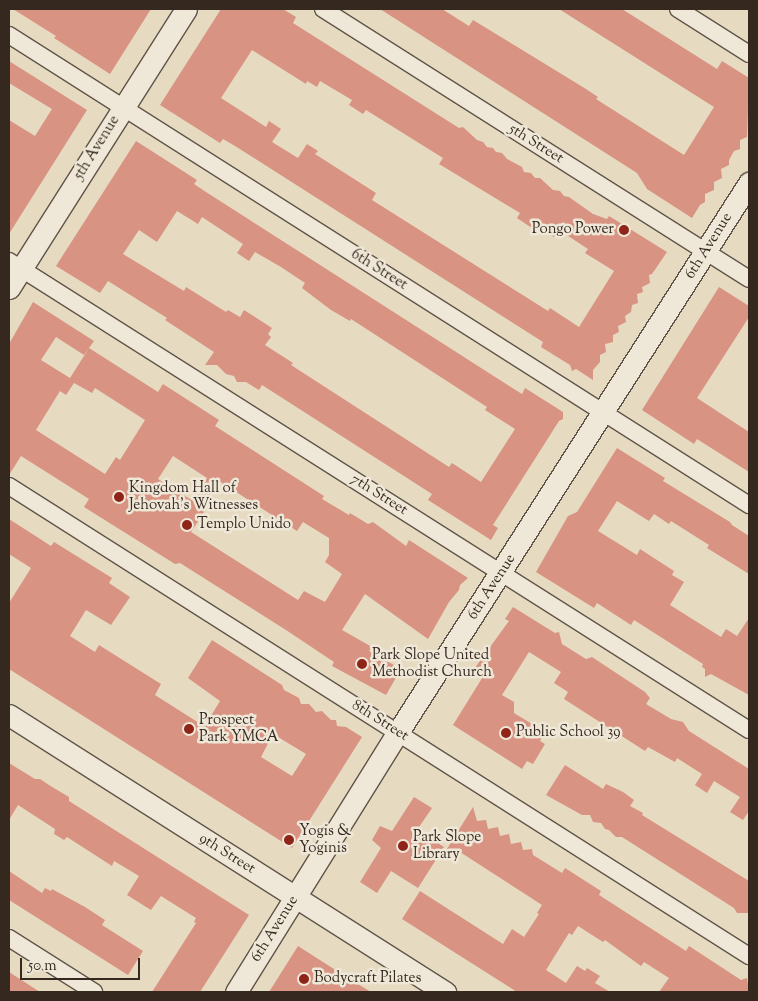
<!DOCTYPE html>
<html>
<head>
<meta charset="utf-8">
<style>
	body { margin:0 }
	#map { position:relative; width:758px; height:1001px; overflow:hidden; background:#e6dac1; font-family:"Sorts Mill Goudy",serif }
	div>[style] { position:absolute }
	.building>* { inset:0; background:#d99383 }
	.roads { filter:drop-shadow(1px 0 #605448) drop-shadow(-1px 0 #605448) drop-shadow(0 1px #605448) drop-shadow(0 -1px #605448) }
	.minor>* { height:16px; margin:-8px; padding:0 8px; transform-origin:8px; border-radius:8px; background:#efe7d7 }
	.tertiary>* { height:21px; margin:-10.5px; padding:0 10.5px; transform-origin:10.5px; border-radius:10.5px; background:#efe7d7 }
	.dots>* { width:14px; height:14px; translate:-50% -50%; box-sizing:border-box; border:2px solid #efe7d7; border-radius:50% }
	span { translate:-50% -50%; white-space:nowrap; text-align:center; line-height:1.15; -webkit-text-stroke:5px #efe7d7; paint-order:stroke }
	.street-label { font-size:15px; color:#34281f }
	.poi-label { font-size:15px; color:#34281f }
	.right { translate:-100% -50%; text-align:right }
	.left { translate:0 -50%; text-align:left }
	.frame { position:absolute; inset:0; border:10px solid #34281f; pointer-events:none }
	.scale { position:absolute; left:20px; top:958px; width:120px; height:22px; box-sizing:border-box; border:2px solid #34281f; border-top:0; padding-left:6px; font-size:15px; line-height:18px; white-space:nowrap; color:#34281f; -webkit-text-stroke:4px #efe7d7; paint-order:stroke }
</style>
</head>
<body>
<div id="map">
	<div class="building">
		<i style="clip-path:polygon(13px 9px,151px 9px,110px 74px,54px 38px,56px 36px)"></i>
		<i style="clip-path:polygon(evenodd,221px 9px,283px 9px,296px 17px,293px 23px,459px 128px,463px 127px,477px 140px,483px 142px,487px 147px,493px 148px,496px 152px,502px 153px,507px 159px,522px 167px,524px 172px,531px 173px,535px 178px,540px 178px,553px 190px,560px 191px,564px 196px,569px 197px,593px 214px,607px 219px,609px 216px,667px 252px,652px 274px,649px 275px,650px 283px,642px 287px,643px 292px,637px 294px,638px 303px,632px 305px,631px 312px,625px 316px,626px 322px,618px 326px,619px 332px,613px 335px,613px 342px,605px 344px,606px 352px,600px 355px,600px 362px,593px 370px,593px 380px,576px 369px,572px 371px,570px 365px,541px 347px,543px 342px,235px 146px,223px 139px,220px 143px,160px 105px,221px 9px,252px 50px,306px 84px,307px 81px,317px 87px,320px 81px,352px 100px,349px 105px,363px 114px,366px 110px,443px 158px,439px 164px,520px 213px,517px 218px,532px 228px,534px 225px,554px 237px,559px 230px,588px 249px,585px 253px,614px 271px,579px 327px,550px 308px,548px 311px,372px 200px,376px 193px,315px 154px,318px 151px,307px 144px,298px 158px,272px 142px,281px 129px,269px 121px,266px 127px,221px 98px,252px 50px)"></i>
		<i style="clip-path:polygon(380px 9px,442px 9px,469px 26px,473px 20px,586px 89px,598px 97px,596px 99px,684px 155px,714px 107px,559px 9px,622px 9px,717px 69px,722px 61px,749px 78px,747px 137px,740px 140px,740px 149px,734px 151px,729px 160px,729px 165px,721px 169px,722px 178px,714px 182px,714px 190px,705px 194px,705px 202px,700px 205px,692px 218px,647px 189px,637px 173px)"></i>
		<i style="clip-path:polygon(9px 61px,87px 110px,9px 234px,9px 120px,35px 136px,52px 109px,9px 83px)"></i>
		<i style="clip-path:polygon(evenodd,136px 141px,197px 180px,194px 184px,206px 192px,503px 382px,522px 394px,525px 388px,563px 412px,563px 419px,559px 421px,493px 525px,498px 528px,491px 540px,428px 500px,432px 494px,262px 385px,259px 390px,246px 382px,237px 382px,234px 376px,226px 374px,217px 365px,205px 365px,214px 352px,165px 320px,167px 318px,108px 281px,100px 293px,56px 266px,136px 141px,177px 211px,198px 224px,202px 217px,243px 244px,237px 253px,249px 261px,255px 252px,281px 267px,305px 283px,302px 288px,331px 310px,350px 321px,351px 319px,487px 407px,485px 410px,515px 429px,481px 482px,452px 463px,449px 467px,291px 365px,293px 363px,265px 345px,271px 337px,268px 334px,272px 328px,255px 317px,244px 310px,240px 317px,228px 310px,226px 312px,186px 287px,184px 291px,123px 254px,139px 230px,157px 242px,177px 211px)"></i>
		<i style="clip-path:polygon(719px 287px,749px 306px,749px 317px,697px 398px,749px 432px,749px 472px,697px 439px,694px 444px,642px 410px)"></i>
		<i style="clip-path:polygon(evenodd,33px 302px,94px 341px,84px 355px,56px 337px,41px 360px,70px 378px,89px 348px,158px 392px,163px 384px,219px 420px,215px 426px,324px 496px,322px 499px,349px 515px,350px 513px,368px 524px,373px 522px,406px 546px,409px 540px,468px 578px,460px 585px,459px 590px,449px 602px,428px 639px,365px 594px,342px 630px,372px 647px,369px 651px,401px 669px,386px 695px,332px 666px,334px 662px,286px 630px,180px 563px,175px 564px,84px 507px,89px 499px,21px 456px,9px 475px,9px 344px,33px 302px,74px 383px,92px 393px,95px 388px,145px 420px,120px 460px,116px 457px,105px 474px,36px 430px,60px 391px,66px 395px,74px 383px,33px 302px,173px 456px,207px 478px,193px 501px,158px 479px,173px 456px,33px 302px,219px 481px,297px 531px,303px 522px,329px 538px,329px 555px,325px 562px,342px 574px,325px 602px,304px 591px,298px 600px,191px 532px,206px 509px,203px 507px,219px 481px)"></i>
		<i style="clip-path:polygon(617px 448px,665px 478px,663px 481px,730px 522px,732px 525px,749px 536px,749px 574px,707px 548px,709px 545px,671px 521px,669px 524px,654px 514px,649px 521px,617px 501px,598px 531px,637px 555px,640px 549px,674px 571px,672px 575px,684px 582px,670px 605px,721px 637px,726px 629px,737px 636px,749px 618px,749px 695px,711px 674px,705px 677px,705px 669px,702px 667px,703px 664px,634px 620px,631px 625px,597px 603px,594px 608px,536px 572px,568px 516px,577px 512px)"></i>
		<i style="clip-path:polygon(evenodd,9px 519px,51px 546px,54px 542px,112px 578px,109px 583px,130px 597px,111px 625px,86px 610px,70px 636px,95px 652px,99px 645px,161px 684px,155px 695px,199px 723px,201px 720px,206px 724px,220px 701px,188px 678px,212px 640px,282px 685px,284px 690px,299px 698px,301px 704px,309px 704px,316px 712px,322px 711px,331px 720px,336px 720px,337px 726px,346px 727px,362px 737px,292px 848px,9px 669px,9px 603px,31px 568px,9px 554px,9px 519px,273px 734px,306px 754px,292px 776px,261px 757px,273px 734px)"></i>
		<i style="clip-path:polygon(513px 607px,555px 633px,559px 632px,562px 644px,586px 659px,592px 657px,645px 692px,650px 698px,646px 704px,671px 719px,683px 722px,689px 731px,749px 769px,749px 811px,743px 820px,730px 812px,740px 797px,714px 781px,707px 793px,695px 785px,702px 774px,677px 758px,675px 762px,648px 747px,645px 751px,564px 699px,568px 692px,554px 683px,561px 672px,529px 652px,502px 695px,514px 702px,514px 713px,545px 732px,540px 741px,545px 744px,533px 764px,527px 761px,522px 769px,453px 725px,484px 675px,474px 669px,509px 621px,505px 619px)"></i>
		<i style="clip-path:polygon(9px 763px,35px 779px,40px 779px,49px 785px,69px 797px,69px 801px,249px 915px,200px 992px,152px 992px,196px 923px,194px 922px,196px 918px,161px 896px,151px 910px,127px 895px,139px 876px,114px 861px,112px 866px,67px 837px,64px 840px,54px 834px,55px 829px,18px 805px,9px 820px)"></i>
		<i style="clip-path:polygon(565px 765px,603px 789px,606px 784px,623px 792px,634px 800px,630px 806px,643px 813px,642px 815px,749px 881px,749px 913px,737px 913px,734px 908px,622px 837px,616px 837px,609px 830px,605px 829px,601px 823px,593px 822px,590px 815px,582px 815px,546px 795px)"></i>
		<i style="clip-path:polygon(414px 797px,432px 808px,417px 830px,444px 847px,418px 888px,391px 871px,377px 893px,360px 882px,381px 848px,372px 840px,380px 826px,392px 831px)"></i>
		<i style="clip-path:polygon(473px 807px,477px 821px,486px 820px,488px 829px,498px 827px,500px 836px,509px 834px,511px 844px,521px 842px,523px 850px,532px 849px,533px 855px,562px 873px,565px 868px,601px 891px,599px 895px,686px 951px,689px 946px,741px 980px,747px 978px,749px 992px,659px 992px,669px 978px,644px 962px,641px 966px,605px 940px,603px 942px,578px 926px,572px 935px,569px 933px,546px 970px,566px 983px,577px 966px,585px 971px,587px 968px,600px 976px,595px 983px,610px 992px,517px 992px,402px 919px,420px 891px,503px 944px,512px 929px,524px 937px,539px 914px,537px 913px,542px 905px,460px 852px,458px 856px,447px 849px)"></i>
		<i style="clip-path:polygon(9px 871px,42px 893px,45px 888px,51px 891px,52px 889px,85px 907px,105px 920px,102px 925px,143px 951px,128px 975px,9px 900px)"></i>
		<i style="clip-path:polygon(298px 946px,348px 978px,371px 992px,269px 992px)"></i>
		<i style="clip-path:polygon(9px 972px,40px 992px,9px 992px)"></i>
	</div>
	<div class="roads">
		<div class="minor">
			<i style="left:323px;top:9px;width:504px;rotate:32.37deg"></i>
			<i style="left:678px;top:9px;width:84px;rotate:32.4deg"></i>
			<i style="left:9px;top:35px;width:877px;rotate:32.42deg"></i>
			<i style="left:9px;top:261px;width:876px;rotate:32.37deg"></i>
			<i style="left:9px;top:486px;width:877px;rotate:32.42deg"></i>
			<i style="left:9px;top:938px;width:101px;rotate:32.4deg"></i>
		</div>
		<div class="tertiary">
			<i style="left:9px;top:288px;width:330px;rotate:-57.6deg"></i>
			<i style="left:9px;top:715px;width:517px;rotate:32.43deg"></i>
			<i style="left:236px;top:992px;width:306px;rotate:-58.1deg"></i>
			<i style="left:398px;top:732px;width:652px;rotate:-57.41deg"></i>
		</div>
	</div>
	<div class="dots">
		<i style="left:624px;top:230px;background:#8f2418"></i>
		<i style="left:119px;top:497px;background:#8f2418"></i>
		<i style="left:187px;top:525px;background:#8f2418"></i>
		<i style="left:362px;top:664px;background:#8f2418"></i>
		<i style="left:189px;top:729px;background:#8f2418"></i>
		<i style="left:506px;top:733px;background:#8f2418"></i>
		<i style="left:289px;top:840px;background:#8f2418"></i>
		<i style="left:403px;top:846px;background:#8f2418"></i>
		<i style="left:304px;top:979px;background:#8f2418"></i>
	</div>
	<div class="street-label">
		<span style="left:536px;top:144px;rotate:32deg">5th Street</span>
		<span style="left:97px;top:148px;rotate:-58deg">5th Avenue</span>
		<span style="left:709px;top:246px;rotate:-58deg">6th Avenue</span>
		<span style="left:379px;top:270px;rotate:32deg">6th Street</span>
		<span style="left:379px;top:495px;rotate:32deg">7th Street</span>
		<span style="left:492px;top:587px;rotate:-57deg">6th Avenue</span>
		<span style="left:380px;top:721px;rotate:32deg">8th Street</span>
		<span style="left:227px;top:854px;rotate:32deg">9th Street</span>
		<span style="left:275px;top:929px;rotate:-58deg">6th Avenue</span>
	</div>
	<div class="poi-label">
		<span class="right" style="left:614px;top:230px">Pongo Power</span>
		<span class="left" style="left:129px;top:497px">Kingdom Hall of<br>Jehovah’s Witnesses</span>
		<span class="left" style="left:197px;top:525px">Templo Unido</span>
		<span class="left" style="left:372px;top:664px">Park Slope United<br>Methodist Church</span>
		<span class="left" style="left:199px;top:729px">Prospect<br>Park YMCA</span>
		<span class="left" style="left:516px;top:733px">Public School 39</span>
		<span class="left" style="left:299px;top:840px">Yogis &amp;<br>Yoginis</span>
		<span class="left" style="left:413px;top:846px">Park Slope<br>Library</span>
		<span class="left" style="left:314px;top:979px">Bodycraft Pilates</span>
	</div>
	<div class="frame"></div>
	<div class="scale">50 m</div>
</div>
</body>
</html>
